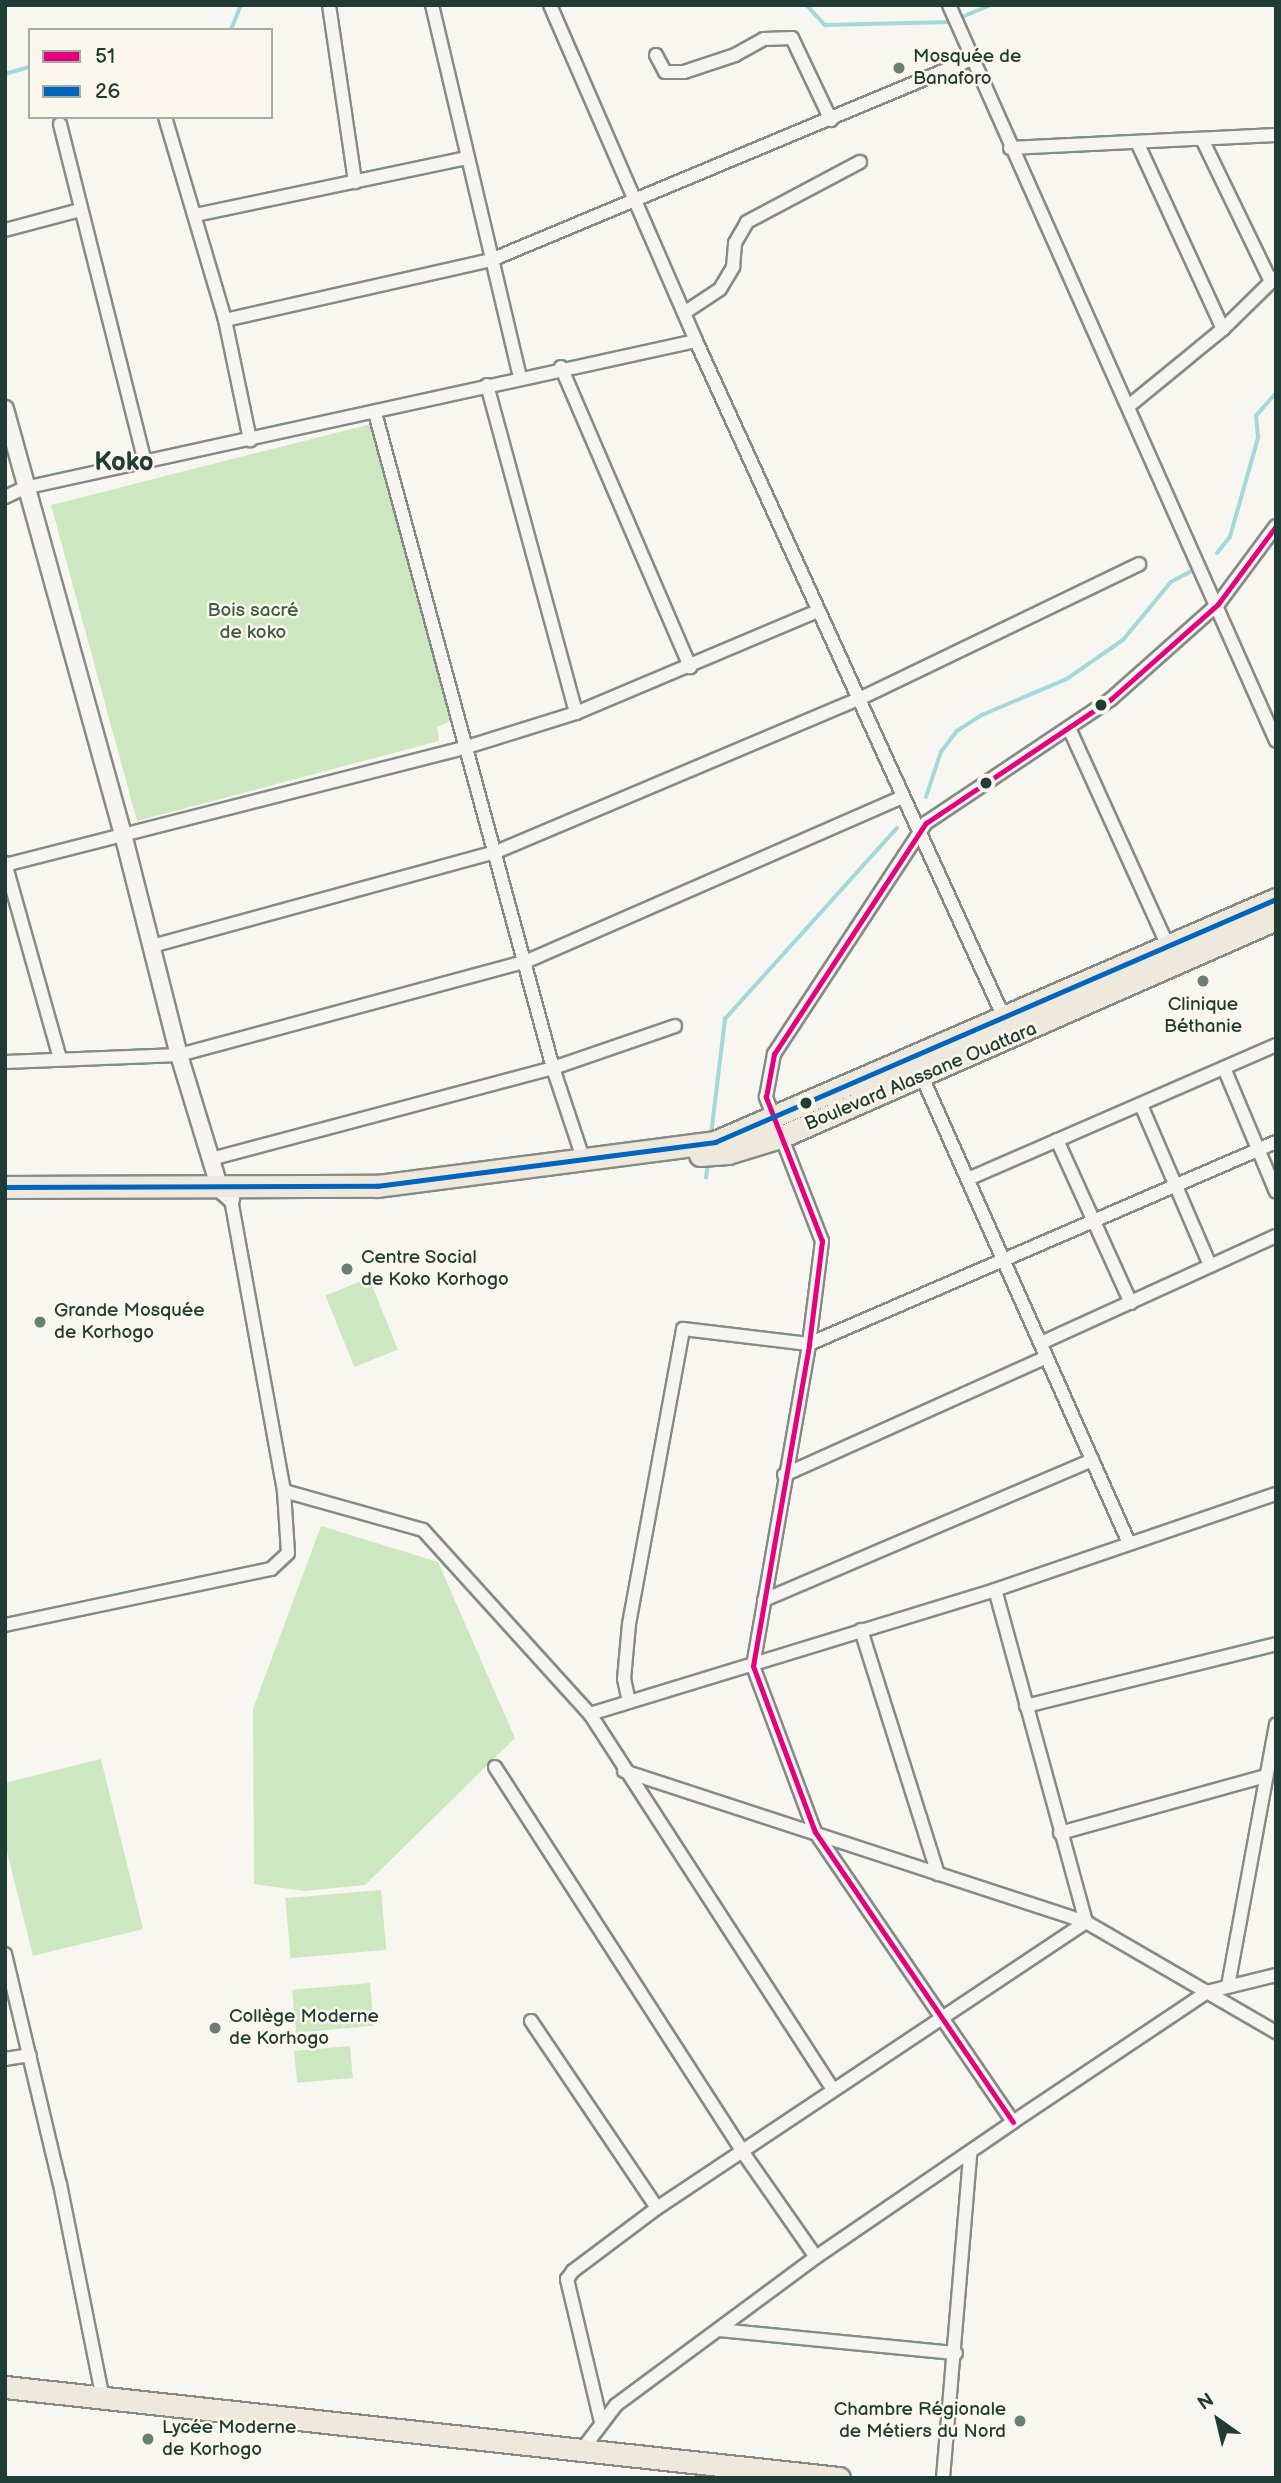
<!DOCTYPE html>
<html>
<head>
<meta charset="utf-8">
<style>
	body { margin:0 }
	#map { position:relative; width:1281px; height:2483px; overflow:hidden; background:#f8f6f0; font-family:"Balsamiq Sans",sans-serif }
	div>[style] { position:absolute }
	.green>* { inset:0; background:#cde7c1; transform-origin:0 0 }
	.stream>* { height:3.5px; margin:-1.75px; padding:0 1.75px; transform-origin:1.75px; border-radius:1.75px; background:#a1d9dd }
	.roads { filter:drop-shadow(2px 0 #868b86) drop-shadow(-2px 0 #868b86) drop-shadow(0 2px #868b86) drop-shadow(0 -2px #868b86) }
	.minor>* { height:12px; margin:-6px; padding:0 6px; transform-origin:6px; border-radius:6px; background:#f6f5f1 }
	.tertiary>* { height:16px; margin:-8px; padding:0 8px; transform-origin:8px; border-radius:8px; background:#f6f5f1 }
	.primary>* { height:21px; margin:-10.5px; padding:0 10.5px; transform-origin:10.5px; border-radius:10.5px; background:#eee8dd }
	.bus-1>* { height:5px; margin:-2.5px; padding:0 2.5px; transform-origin:2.5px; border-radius:2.5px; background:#e5007d }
	.bus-2>* { height:5px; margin:-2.5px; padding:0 2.5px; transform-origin:2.5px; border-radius:2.5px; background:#0065bd }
	.dots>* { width:19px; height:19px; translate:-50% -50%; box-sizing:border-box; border:4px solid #fbf7ec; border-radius:50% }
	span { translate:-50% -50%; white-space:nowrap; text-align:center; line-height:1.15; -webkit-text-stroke:5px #fbf7ec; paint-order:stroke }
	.poi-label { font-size:19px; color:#1f3d34 }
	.left { translate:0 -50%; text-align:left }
	.right { translate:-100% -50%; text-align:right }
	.park-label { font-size:19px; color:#3b5c48 }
	.street-label { font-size:19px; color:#1f3d34 }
	.district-label { font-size:26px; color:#1f3d34; font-weight:700 }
	.frame { position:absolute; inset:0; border:7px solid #1f3d34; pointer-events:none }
	.legend { position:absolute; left:28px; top:28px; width:245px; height:91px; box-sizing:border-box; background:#fbf7ec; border:2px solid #a3ada2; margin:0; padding:9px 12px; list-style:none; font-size:21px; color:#1f3d34 }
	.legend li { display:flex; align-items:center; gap:14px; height:35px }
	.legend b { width:35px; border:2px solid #a3ada2 }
	.north { position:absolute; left:1183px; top:2385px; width:70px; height:70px; -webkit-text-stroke:5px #fbf7ec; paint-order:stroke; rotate:326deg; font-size:19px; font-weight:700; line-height:28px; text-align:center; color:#1f3d34 }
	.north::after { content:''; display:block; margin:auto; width:24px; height:32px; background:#1f3d34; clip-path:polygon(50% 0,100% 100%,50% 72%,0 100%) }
</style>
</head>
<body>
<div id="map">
	<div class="green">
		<i style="clip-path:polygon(371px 424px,451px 721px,437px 727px,439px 741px,137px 821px,51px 505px)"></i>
		<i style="left:369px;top:1278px;width:77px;height:47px;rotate:68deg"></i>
		<i style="clip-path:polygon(321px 1526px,438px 1562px,515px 1738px,365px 1885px,305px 1891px,254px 1884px,253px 1709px)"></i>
		<i style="clip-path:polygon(101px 1759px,143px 1929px,33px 1956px,5px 1844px,5px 1783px)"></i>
		<i style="left:381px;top:1890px;width:60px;height:96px;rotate:85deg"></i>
		<i style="left:370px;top:1983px;width:43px;height:78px;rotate:85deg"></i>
		<i style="left:350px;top:2046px;width:32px;height:56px;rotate:85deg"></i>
	</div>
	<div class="stream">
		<i style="left:807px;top:5px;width:27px;rotate:48deg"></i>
		<i style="left:825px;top:25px;width:125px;rotate:-1.4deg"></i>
		<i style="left:950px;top:22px;width:44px;rotate:-22.5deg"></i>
		<i style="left:1170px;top:5px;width:9px"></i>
		<i style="left:231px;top:30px;width:27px;rotate:-68deg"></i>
		<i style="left:5px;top:74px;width:26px;rotate:-16deg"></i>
		<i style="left:1217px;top:553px;width:21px;rotate:-51deg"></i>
		<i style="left:1230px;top:537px;width:103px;rotate:-74.2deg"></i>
		<i style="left:1258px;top:438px;width:22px;rotate:-95deg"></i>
		<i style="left:1256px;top:416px;width:30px;rotate:-49deg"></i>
		<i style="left:926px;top:797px;width:47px;rotate:-71.6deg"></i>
		<i style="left:941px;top:752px;width:26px;rotate:-53deg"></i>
		<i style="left:957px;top:731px;width:30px;rotate:-33deg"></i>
		<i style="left:982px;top:715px;width:92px;rotate:-23deg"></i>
		<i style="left:1067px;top:679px;width:68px;rotate:-34.9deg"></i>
		<i style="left:1123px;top:640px;width:75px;rotate:-50.4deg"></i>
		<i style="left:1171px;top:582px;width:21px;rotate:-28deg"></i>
		<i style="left:711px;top:1135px;width:117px;rotate:-83.1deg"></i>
		<i style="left:725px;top:1019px;width:257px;rotate:-48deg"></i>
		<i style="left:706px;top:1178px;width:15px;rotate:-82deg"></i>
	</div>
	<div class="roads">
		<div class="minor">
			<i style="left:329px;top:5px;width:179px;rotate:81.6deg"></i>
			<i style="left:432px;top:5px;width:382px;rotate:76.7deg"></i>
			<i style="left:550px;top:5px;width:366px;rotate:66.5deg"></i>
			<i style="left:696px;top:341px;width:746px;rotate:65.53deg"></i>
			<i style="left:949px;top:5px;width:805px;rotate:66.04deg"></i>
			<i style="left:656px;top:55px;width:19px;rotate:62deg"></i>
			<i style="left:665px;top:72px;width:19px"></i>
			<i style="left:684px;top:72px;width:54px;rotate:-18.4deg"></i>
			<i style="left:735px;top:55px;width:33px;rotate:-29deg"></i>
			<i style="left:764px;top:39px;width:28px;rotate:-2deg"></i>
			<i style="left:792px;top:38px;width:91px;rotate:64.6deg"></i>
			<i style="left:165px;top:117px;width:212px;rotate:73.5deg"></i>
			<i style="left:225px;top:320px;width:123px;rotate:78.2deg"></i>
			<i style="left:60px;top:124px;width:349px;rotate:75.9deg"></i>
			<i style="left:1202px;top:139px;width:159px;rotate:64.2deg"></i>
			<i style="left:1137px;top:142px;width:206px;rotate:65.3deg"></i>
			<i style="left:1010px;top:148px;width:266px;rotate:-2.8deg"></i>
			<i style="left:196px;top:215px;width:276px;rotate:-11.9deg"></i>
			<i style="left:5px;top:230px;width:78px;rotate:-14.9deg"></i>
			<i style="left:684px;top:313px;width:43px;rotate:-33.7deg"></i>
			<i style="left:720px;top:289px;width:26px;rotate:-59deg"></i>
			<i style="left:733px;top:267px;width:24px;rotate:-85deg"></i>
			<i style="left:735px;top:243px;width:24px;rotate:-60deg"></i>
			<i style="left:747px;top:222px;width:128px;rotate:-28deg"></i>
			<i style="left:225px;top:320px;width:273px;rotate:-12.7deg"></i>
			<i style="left:491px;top:260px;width:521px;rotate:-22.68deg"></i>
			<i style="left:561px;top:367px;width:327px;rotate:66.7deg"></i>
			<i style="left:487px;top:385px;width:340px;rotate:74.8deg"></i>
			<i style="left:1130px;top:405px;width:120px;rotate:-39.3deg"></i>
			<i style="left:1223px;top:329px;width:74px;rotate:-44.5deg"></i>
			<i style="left:375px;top:413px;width:679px;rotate:74.8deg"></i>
			<i style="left:553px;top:1068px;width:95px;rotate:71.6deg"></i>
			<i style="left:583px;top:1158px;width:6px;rotate:31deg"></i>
			<i style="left:5px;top:497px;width:21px;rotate:-25deg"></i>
			<i style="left:24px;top:488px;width:688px;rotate:-12.34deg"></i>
			<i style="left:1069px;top:728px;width:245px;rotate:65.6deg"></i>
			<i style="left:5px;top:863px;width:204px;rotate:74.3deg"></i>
			<i style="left:5px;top:865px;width:477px;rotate:-14.3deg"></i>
			<i style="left:467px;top:747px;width:114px;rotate:-17.3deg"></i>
			<i style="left:576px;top:713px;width:263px;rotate:-22.9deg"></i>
			<i style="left:152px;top:946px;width:357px;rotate:-15.3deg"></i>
			<i style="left:496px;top:852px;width:394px;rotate:-22.9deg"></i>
			<i style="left:859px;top:699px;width:311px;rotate:-25.7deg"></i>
			<i style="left:5px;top:1062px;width:174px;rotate:-2.3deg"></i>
			<i style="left:179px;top:1055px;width:360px;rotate:-15.1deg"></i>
			<i style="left:527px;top:961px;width:410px;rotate:-23.6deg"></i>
			<i style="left:1224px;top:1068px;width:134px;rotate:67.2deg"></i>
			<i style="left:919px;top:1070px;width:518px;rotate:66.06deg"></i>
			<i style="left:1141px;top:1105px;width:174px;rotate:66.7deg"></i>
			<i style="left:1057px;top:1140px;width:179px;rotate:65.6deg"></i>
			<i style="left:211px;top:1159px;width:354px;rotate:-14.9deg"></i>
			<i style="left:553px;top:1068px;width:129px;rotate:-19deg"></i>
			<i style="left:968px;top:1179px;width:336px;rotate:-23.5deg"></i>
			<i style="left:1041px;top:1343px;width:258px;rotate:-24.5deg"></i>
			<i style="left:784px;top:1475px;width:288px;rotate:-24.2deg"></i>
			<i style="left:284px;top:1491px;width:144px;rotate:15.7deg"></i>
			<i style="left:423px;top:1530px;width:248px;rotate:47.8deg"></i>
			<i style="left:590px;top:1714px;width:447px;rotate:57.1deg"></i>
			<i style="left:764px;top:1600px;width:357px;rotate:-23.1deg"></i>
			<i style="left:5px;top:1625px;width:272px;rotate:-11.9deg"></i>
			<i style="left:271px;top:1569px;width:23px;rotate:-43deg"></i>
			<i style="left:288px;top:1553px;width:62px;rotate:-93.7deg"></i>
			<i style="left:284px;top:1491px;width:297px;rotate:-100.3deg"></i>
			<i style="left:861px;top:1630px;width:256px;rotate:72.5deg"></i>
			<i style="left:629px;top:1702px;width:24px;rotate:-102deg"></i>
			<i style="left:624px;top:1679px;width:55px;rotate:-84.8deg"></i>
			<i style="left:629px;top:1624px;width:300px;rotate:-79.6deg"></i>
			<i style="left:683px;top:1329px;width:127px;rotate:6.8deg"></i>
			<i style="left:809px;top:1344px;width:509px;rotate:-23.39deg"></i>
			<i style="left:1026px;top:1706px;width:258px;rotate:-13.9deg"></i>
			<i style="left:590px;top:1714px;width:424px;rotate:-17deg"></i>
			<i style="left:995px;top:1590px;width:297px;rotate:-18.9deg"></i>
			<i style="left:495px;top:1767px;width:457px;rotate:57.2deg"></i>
			<i style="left:742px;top:2151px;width:129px;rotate:55.1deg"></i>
			<i style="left:624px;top:1771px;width:486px;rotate:18.1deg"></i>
			<i style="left:1086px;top:1922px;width:220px;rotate:30.1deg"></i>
			<i style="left:1060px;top:1833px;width:214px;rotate:-15.5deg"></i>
			<i style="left:5px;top:1954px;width:236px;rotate:76.6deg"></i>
			<i style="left:60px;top:2184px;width:219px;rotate:78.7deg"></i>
			<i style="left:1228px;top:1986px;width:266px;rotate:-79.6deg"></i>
			<i style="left:531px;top:2021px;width:225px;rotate:56deg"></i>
			<i style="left:5px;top:2059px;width:25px;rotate:-9deg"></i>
			<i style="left:1013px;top:2122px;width:351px;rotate:-124.3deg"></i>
			<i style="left:815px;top:1832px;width:177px;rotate:-110.5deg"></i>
			<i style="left:753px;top:1666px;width:327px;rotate:-80.1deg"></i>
			<i style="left:809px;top:1344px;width:104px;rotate:-82.8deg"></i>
			<i style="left:822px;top:1241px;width:155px;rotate:-111.3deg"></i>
			<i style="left:766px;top:1097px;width:44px;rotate:-79.5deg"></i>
			<i style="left:774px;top:1054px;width:277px;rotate:-56.7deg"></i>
			<i style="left:926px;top:823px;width:223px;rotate:-33.8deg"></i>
			<i style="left:1111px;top:699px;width:143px;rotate:-41.6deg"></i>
			<i style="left:1218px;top:604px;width:97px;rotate:-53.4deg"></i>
			<i style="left:720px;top:2330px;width:237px;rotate:5.6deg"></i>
			<i style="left:601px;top:2422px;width:147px;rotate:-103.4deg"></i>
			<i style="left:567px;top:2279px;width:10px;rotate:-53deg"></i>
			<i style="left:573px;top:2271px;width:105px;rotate:-36.9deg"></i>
			<i style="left:657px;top:2208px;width:516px;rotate:-33.69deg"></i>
			<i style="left:1086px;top:1922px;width:344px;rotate:-105.3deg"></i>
			<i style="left:581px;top:2451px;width:58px;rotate:-52.7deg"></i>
			<i style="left:616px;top:2405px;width:249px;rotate:-36.5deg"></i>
			<i style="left:816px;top:2257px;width:239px;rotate:-34.4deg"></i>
			<i style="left:1013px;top:2122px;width:234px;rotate:-33.8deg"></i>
			<i style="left:1207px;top:1992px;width:71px;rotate:-13.8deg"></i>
			<i style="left:943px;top:2478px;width:325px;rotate:-85.2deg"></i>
		</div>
		<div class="tertiary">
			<i style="left:5px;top:409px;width:441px;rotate:74.5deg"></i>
			<i style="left:123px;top:834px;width:228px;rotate:75.8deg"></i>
			<i style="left:179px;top:1055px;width:140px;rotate:73deg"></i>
			<i style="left:220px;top:1189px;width:15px;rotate:42deg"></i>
		</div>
		<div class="primary">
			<i style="left:700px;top:1155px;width:28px;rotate:-4deg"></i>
			<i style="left:728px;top:1153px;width:58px;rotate:-17.2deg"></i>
			<i style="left:783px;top:1136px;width:539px;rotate:-23.76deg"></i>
			<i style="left:5px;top:1187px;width:372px;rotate:-0.2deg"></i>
			<i style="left:377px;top:1186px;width:341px;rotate:-7.4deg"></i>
			<i style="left:715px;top:1142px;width:611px;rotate:-23.42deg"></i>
			<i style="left:5px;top:2387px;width:839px;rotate:6.23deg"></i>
		</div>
	</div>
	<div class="bus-1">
		<i style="left:1013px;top:2122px;width:351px;rotate:-124.3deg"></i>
		<i style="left:815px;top:1832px;width:177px;rotate:-110.5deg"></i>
		<i style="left:753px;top:1666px;width:327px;rotate:-80.1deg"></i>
		<i style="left:809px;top:1344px;width:104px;rotate:-82.8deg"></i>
		<i style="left:822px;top:1241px;width:155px;rotate:-111.3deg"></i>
		<i style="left:766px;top:1097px;width:44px;rotate:-79.5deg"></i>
		<i style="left:774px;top:1054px;width:277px;rotate:-56.7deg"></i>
		<i style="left:926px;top:823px;width:223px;rotate:-33.8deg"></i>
		<i style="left:1111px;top:699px;width:143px;rotate:-41.6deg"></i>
		<i style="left:1218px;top:604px;width:97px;rotate:-53.4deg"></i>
	</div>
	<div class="bus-2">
		<i style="left:5px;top:1187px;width:372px;rotate:-0.2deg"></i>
		<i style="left:377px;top:1186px;width:341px;rotate:-7.4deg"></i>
		<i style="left:715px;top:1142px;width:611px;rotate:-23.42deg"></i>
	</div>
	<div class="dots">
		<i style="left:899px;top:68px;background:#6b7e76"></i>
		<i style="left:1101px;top:705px;background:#1f3d34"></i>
		<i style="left:986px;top:783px;background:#1f3d34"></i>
		<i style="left:1203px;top:981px;background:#6b7e76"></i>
		<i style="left:806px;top:1103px;background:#1f3d34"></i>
		<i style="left:347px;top:1269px;background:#6b7e76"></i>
		<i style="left:40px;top:1322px;background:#6b7e76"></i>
		<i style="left:215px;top:2028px;background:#6b7e76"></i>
		<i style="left:1020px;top:2421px;background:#6b7e76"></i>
		<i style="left:148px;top:2439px;background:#6b7e76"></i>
	</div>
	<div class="poi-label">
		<span class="left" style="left:913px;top:68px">Mosquée de<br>Banaforo</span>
		<span style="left:1203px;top:1016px">Clinique<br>Béthanie</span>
		<span class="left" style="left:361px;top:1269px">Centre Social<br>de Koko Korhogo</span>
		<span class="left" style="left:54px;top:1322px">Grande Mosquée<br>de Korhogo</span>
		<span class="left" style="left:229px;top:2028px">Collège Moderne<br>de Korhogo</span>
		<span class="right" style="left:1006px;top:2421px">Chambre Régionale<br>de Métiers du Nord</span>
		<span class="left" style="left:162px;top:2439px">Lycée Moderne<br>de Korhogo</span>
	</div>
	<div class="park-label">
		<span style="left:253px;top:622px">Bois sacré<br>de koko</span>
	</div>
	<div class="street-label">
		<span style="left:921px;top:1077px;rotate:-23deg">Boulevard Alassane Ouattara</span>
	</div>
	<div class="district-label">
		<span style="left:124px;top:463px">Koko</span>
	</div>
	<div class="frame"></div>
	<ul class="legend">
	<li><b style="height:9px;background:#e5007d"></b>51</li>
	<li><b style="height:9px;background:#0065bd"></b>26</li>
	</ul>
	<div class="north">N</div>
</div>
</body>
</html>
